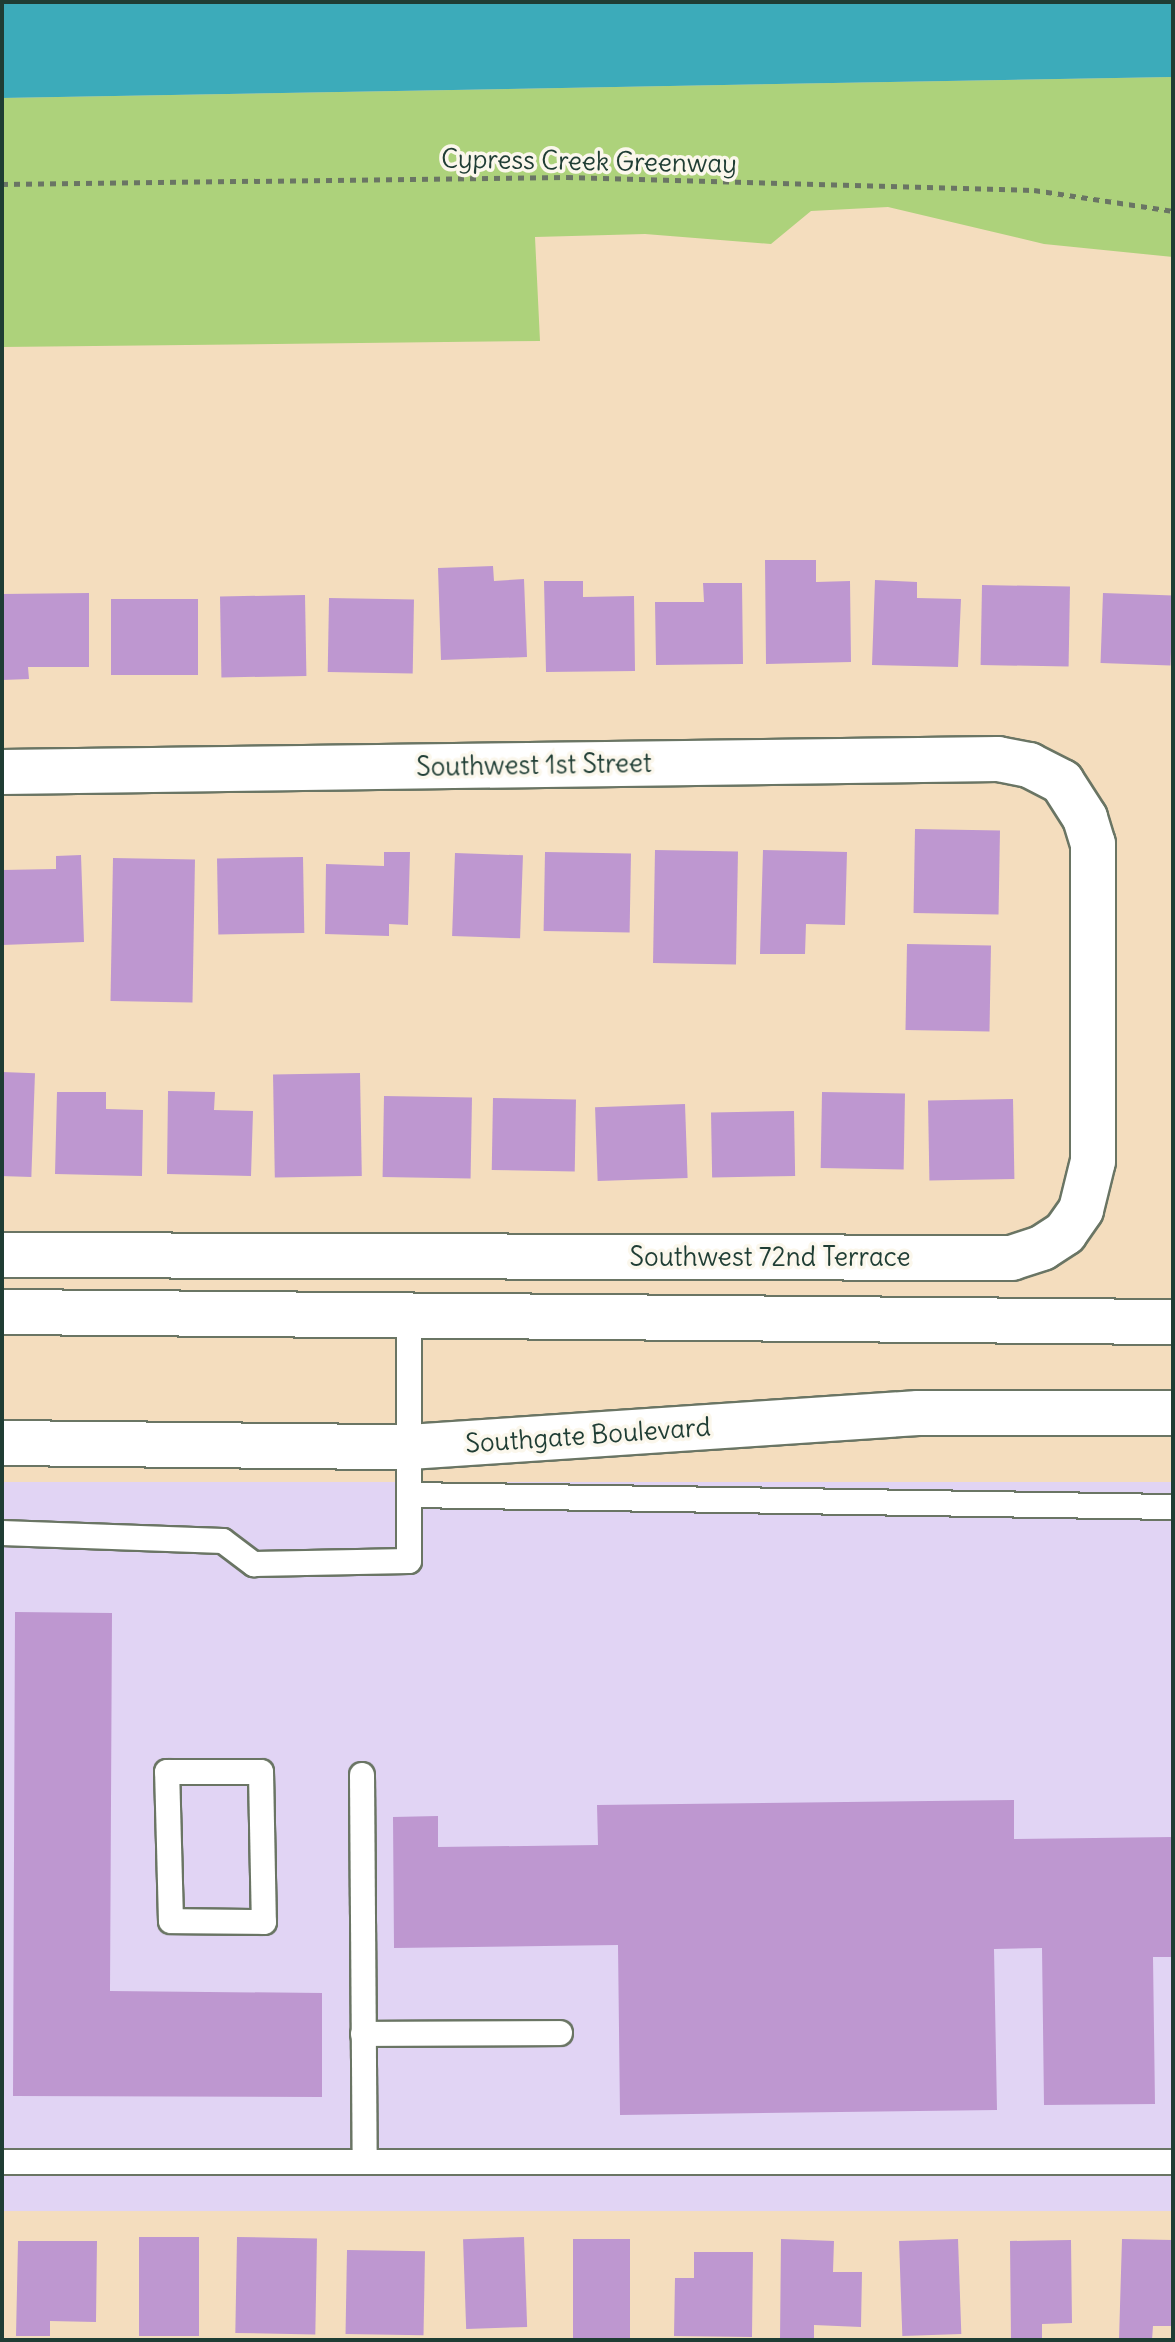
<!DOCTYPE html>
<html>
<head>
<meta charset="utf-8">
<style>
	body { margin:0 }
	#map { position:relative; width:1175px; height:2342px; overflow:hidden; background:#f4ddbe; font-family:Delius,sans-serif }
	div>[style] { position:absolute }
	.built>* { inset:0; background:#e1d4f4; transform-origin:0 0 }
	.green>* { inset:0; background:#add27b }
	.water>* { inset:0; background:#3cabba }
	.building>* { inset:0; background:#be97d0; transform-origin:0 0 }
	.path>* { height:5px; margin-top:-2.5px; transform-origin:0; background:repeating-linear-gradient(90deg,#6a7564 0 6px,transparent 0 12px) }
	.roads { filter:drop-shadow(2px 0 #6a7564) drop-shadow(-2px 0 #6a7564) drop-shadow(0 2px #6a7564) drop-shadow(0 -2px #6a7564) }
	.lane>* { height:24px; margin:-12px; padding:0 12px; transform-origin:12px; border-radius:12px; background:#fff }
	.street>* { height:44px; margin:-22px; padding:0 22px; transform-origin:22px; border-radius:22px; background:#fff }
	.secondary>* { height:44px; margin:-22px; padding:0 22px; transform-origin:22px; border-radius:22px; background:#fff }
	span { translate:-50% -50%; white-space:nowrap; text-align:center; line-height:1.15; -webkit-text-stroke:7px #fbf7ec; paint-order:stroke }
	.street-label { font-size:26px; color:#1f3d34 }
	.frame { position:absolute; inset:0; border:4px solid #1f3d34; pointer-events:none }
</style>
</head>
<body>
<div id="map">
	<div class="built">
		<i style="left:1173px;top:1482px;width:729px;height:1171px;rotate:90deg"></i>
	</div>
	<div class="green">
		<i style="clip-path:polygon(1173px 77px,1173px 257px,1044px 244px,888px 207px,811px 211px,771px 244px,645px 234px,535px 237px,540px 341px,2px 347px,2px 98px)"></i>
	</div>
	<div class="water">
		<i style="clip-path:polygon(2px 2px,1173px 2px,1173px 77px,2px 98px)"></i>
	</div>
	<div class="building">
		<i style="clip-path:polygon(765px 560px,816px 560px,816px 582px,850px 581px,851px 662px,766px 664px)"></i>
		<i style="clip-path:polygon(493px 566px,494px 581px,524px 579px,527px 657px,441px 660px,438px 568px)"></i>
		<i style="clip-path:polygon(875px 580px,917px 582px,917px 598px,961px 599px,958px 667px,872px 665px)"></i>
		<i style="clip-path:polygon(544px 581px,583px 581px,583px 597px,634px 596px,635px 671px,546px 672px)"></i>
		<i style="clip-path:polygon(703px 583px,742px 583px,743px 664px,656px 665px,655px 602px,704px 602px)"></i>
		<i style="left:982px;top:585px;width:88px;height:80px;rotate:1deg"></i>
		<i style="clip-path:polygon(89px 593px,89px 667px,28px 667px,29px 679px,2px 680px,2px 594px)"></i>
		<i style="left:1103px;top:593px;width:70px;height:70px;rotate:2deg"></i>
		<i style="left:305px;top:595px;width:81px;height:85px;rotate:89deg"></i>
		<i style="left:329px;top:598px;width:85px;height:74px;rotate:1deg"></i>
		<i style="left:111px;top:599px;width:87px;height:76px"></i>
		<i style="left:915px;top:829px;width:85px;height:84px;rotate:1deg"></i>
		<i style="left:655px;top:850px;width:83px;height:113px;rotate:1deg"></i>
		<i style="clip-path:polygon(763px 850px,847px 852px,845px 925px,806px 924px,805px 954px,760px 954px)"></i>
		<i style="clip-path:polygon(384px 852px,410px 852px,408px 925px,389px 924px,389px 936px,325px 934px,326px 864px,384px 866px)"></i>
		<i style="left:545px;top:852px;width:86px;height:79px;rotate:1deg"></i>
		<i style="left:455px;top:853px;width:68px;height:83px;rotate:2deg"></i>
		<i style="clip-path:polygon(81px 855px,84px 942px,2px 945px,2px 870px,56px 869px,56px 856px)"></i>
		<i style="left:303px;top:857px;width:76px;height:86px;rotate:89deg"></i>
		<i style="left:113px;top:858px;width:82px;height:143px;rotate:1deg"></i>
		<i style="left:907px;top:944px;width:84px;height:86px;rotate:1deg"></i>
		<i style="left:2px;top:1072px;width:33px;height:104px;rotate:2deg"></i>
		<i style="left:360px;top:1073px;width:103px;height:87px;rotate:89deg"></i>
		<i style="clip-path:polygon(168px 1091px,215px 1092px,214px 1110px,253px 1111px,251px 1176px,167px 1174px)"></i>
		<i style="clip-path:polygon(57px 1092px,106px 1092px,106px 1109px,143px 1110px,142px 1176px,55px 1174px)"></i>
		<i style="left:822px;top:1092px;width:83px;height:76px;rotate:1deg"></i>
		<i style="left:384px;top:1096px;width:88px;height:81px;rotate:1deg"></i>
		<i style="left:493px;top:1098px;width:83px;height:72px;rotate:1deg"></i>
		<i style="left:1013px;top:1099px;width:80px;height:85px;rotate:89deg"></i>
		<i style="left:685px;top:1104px;width:74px;height:90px;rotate:88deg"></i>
		<i style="left:794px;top:1111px;width:65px;height:83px;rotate:89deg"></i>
		<i style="clip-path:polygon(15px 1612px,112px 1613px,110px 1991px,322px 1993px,322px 2097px,13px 2096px)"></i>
		<i style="clip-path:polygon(1014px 1800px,1014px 1839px,1173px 1837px,1173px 1957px,1153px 1957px,1155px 2104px,1044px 2105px,1042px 1948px,994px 1949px,997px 2110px,620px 2115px,618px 1945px,394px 1948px,393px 1817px,438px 1816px,438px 1847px,598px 1845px,597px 1805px)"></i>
		<i style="left:139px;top:2237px;width:60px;height:99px"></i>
		<i style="left:237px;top:2237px;width:80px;height:96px;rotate:1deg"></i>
		<i style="left:524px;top:2237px;width:90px;height:61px;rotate:88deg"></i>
		<i style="left:573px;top:2239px;width:57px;height:99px"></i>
		<i style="clip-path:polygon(781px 2239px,834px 2241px,833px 2272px,862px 2272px,861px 2327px,814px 2325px,814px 2340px,780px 2340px)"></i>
		<i style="left:958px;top:2239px;width:95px;height:59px;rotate:88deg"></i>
		<i style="clip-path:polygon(1122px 2239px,1173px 2240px,1173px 2326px,1153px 2326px,1152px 2340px,1119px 2340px)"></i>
		<i style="clip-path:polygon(1071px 2240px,1072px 2323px,1042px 2324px,1042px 2340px,1011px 2340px,1010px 2241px)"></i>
		<i style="clip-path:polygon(18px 2241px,97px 2241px,96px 2322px,50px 2321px,50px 2336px,16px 2336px)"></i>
		<i style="left:347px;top:2250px;width:78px;height:84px;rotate:1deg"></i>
		<i style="clip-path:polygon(694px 2252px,753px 2252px,752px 2337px,674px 2336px,675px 2278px,694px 2278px)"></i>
	</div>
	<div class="path">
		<i style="left:2px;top:184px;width:565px;rotate:-0.71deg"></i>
		<i style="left:567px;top:177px;width:467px;rotate:1.6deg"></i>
		<i style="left:1034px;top:190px;width:141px;rotate:8.6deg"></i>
	</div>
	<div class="roads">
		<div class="lane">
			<i style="left:409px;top:1495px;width:764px;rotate:0.9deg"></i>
			<i style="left:2px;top:1533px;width:221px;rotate:2.1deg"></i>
			<i style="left:223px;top:1541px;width:39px;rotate:37deg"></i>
			<i style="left:254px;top:1564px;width:155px;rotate:-1.1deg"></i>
			<i style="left:409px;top:1561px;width:247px;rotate:-90deg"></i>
			<i style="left:167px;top:1772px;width:94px"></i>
			<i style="left:261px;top:1772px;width:150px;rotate:88.9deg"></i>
			<i style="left:264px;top:1922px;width:93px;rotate:-179.4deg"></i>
			<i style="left:171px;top:1921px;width:149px;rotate:-91.5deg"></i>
			<i style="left:362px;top:1775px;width:384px;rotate:89.6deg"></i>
			<i style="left:363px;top:2034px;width:197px;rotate:-0.3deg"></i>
			<i style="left:2px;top:2162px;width:1171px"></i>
		</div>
		<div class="street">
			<i style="left:2px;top:772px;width:996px;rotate:-0.75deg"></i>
			<i style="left:998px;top:759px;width:32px;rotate:11deg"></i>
			<i style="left:1029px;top:765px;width:37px;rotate:27deg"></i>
			<i style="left:1062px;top:782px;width:43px;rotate:57.4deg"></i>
			<i style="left:1085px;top:818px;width:27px;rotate:73deg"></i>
			<i style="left:1093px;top:844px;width:317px;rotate:90deg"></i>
			<i style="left:1093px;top:1161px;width:50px;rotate:103.8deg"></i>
			<i style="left:1081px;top:1210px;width:28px;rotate:125deg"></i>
			<i style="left:1065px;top:1233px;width:27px;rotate:147deg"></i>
			<i style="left:1042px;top:1248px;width:32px;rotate:162deg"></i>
			<i style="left:1012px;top:1258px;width:1010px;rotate:-179.83deg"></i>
		</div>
		<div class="secondary">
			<i style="left:2px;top:1312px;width:1171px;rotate:0.49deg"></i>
			<i style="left:2px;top:1443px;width:407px;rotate:0.6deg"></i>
			<i style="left:409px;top:1447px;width:510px;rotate:-3.82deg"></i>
			<i style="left:918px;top:1413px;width:255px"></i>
		</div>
	</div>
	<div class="street-label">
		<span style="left:589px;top:161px;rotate:1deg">Cypress Creek Greenway</span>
		<span style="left:534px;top:765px;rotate:-1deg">Southwest 1st Street</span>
		<span style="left:770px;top:1257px">Southwest 72nd Terrace</span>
		<span style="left:588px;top:1435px;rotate:-4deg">Southgate Boulevard</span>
	</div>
	<div class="frame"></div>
</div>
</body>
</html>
